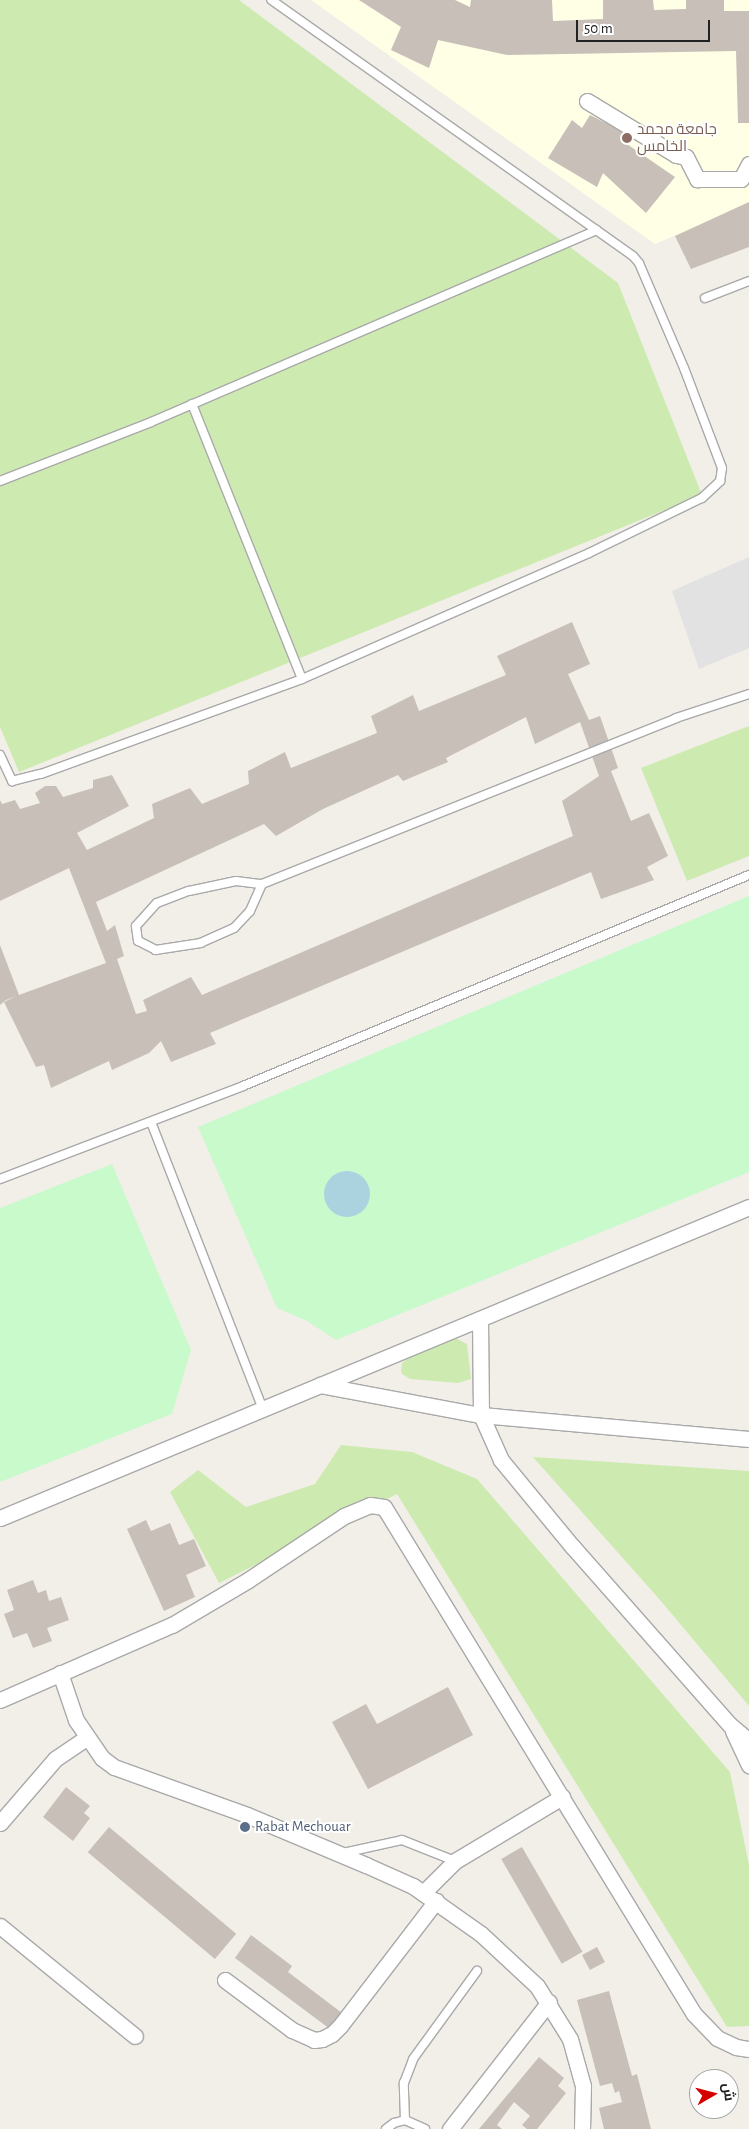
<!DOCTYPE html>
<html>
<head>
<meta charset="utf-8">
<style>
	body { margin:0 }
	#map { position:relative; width:749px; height:2129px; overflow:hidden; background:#f2efe9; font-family:"Alegreya Sans",Cairo,sans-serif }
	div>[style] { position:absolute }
	.education>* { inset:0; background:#ffffe5 }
	.grass>* { inset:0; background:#cdebb0 }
	.park>* { inset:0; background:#c8facc }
	.parking>* { inset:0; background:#e2e2e2 }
	.water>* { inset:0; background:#aad3df }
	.round { border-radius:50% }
	.building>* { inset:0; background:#c7bfb8; transform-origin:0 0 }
	.roads { filter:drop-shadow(1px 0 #a9a9a9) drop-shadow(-1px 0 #a9a9a9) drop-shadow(0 1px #a9a9a9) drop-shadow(0 -1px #a9a9a9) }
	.service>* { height:8px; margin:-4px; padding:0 4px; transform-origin:4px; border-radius:4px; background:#fff }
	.minor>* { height:15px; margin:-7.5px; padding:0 7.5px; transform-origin:7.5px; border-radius:7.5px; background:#fff }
	.dots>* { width:14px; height:14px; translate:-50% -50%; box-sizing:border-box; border:2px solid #fff; border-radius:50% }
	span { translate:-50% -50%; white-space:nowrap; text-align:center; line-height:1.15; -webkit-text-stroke:4px #fff; paint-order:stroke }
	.education-label { font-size:15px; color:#785e54 }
	.left { translate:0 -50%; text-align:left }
	.service-label { font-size:15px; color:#4e5e75 }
	.north { position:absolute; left:689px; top:2069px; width:50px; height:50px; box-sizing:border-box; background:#fff; border:1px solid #a7a7a7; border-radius:50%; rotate:82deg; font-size:14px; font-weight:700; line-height:20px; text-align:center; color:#222 }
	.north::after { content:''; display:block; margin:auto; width:18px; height:22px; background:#d40000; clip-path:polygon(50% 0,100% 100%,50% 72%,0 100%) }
	.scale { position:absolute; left:576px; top:20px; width:134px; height:22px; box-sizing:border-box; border:2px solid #222; border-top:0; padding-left:6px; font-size:15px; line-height:18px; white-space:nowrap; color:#222; -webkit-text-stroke:4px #fff; paint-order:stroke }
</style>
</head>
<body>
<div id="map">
	<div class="education">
		<i style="clip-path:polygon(311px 0,749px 0,749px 204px,655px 244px)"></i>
	</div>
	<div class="grass">
		<i style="clip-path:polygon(0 0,239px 0,618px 283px,702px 495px,19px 772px,0 727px)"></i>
		<i style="clip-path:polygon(749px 726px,749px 856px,687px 881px,641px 768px)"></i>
		<i style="clip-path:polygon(455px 1338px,467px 1344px,471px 1379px,458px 1383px,410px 1379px,402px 1374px,401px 1370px,402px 1363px,407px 1359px)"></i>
		<i style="clip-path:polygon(341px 1445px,412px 1452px,477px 1479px,730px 1772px,749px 1865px,749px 2026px,727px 2027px,397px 1494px,219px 1583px,170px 1492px,198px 1470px,246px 1507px,315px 1484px)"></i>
		<i style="clip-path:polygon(533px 1457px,749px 1471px,749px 1706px,660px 1600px)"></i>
	</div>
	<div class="park">
		<i style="clip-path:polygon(749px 896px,749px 1172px,336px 1340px,307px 1321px,277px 1308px,198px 1127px)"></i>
		<i style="clip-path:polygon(112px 1164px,191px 1350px,172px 1414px,0 1482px,0 1208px)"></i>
	</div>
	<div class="parking">
		<i style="clip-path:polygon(749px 557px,749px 648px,699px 669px,672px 591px)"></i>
	</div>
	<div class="water">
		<i class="round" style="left:324px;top:1171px;width:46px;height:46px"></i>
	</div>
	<div class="building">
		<i style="clip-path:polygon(359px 0,455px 0,470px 7px,471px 0,552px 0,553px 21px,603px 19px,603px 0,653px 0,654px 10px,686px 9px,686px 0,724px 0,724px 11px,749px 11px,749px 123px,738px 123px,736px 51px,507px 55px,438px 40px,429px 68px,391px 50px,401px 27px)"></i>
		<i style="clip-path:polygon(590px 115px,626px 133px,621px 140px,675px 177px,646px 213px,603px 173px,597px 187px,548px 158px,572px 120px,582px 128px)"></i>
		<i style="clip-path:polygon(749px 202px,749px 247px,691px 269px,675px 236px)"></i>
		<i style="clip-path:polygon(evenodd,572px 622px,590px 664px,568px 674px,589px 720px,600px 716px,618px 768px,611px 771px,631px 821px,649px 813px,668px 856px,647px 867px,654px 880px,601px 899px,591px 872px,210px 1033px,216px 1044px,171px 1062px,161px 1041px,149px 1053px,112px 1070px,109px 1061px,51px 1088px,44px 1065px,36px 1067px,4px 1002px,16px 996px,6px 1000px,0 1005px,0 945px,19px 995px,106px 963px,69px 868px,0 901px,0 800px,2px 804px,15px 800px,20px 809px,40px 803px,35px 793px,45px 786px,56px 786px,63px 797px,93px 788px,93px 780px,112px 775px,129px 806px,77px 833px,87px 850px,154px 818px,152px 804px,190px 788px,202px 804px,249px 784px,248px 771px,285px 752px,291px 768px,377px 733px,371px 716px,413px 695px,419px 711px,506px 675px,497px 656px,572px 622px,526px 717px,535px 744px,580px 722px,599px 776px,562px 801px,573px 836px,202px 995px,191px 977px,143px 1000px,147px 1011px,136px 1014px,117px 959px,124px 956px,115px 925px,107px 931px,96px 902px,264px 824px,276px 836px,323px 809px,398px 775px,403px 781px,448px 762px,446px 758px,526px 717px)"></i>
		<i style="clip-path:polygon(146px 1520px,151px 1531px,170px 1523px,179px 1545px,194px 1539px,206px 1566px,186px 1575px,195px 1597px,164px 1611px,127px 1529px)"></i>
		<i style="clip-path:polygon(33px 1580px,38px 1593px,46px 1590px,49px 1601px,61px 1597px,69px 1620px,47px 1628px,52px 1641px,33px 1648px,27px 1633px,13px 1638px,4px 1614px,14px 1610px,7px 1590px)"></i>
		<i style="clip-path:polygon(448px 1687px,473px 1735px,368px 1789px,332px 1722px,366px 1704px,377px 1724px)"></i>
		<i style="clip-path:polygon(66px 1787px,90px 1806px,84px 1813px,90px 1818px,73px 1841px,43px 1817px)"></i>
		<i style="left:109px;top:1827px;width:166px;height:33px;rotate:40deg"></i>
		<i style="left:522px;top:1847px;width:121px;height:24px;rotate:60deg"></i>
		<i style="clip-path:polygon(251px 1935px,292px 1966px,288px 1972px,342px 2013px,330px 2029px,235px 1958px)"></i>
		<i style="left:597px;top:1947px;width:17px;height:17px;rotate:62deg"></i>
		<i style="clip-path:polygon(609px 1991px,632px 2076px,637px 2074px,651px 2129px,604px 2129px,599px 2108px,622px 2102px,619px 2091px,615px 2093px,612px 2083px,600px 2086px,577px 2000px)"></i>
		<i style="clip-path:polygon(539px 2057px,564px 2078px,558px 2086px,566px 2093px,537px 2129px,527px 2129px,522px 2125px,530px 2116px,514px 2102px,497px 2125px,502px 2129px,479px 2129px)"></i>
	</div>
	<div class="roads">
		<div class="service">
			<i style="left:705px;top:298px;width:47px;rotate:-21.1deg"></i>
			<i style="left:192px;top:404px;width:296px;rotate:68.2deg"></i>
			<i style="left:0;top:481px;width:162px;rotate:-21.3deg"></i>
			<i style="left:151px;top:422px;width:485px;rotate:-23.3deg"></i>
			<i style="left:0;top:755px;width:29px;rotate:65deg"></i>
			<i style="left:12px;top:781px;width:30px;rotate:-14deg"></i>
			<i style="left:41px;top:774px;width:278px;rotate:-20deg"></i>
			<i style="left:302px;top:679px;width:313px;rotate:-23.7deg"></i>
			<i style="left:589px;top:553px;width:126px;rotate:-26deg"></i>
			<i style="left:702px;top:498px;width:25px;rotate:-43deg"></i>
			<i style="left:720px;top:481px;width:13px;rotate:-81deg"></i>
			<i style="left:722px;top:468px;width:107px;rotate:-110.8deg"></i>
			<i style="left:684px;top:368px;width:114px;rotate:-113.2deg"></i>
			<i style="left:639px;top:263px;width:9px;rotate:-131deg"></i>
			<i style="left:633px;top:256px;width:443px;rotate:-144.7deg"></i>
			<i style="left:262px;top:884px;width:30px;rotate:114deg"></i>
			<i style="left:250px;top:911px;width:23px;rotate:133deg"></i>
			<i style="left:234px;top:928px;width:36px;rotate:156deg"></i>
			<i style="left:201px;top:943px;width:46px;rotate:171.2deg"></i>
			<i style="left:156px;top:950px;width:20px;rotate:-153deg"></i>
			<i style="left:138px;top:941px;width:15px;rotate:-98deg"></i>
			<i style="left:136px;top:926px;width:31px;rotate:-48deg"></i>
			<i style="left:157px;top:903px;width:34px;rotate:-21deg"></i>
			<i style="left:189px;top:891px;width:48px;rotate:-12deg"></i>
			<i style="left:236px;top:881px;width:26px;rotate:7deg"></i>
			<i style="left:262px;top:884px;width:446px;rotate:-21.8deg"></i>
			<i style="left:676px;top:718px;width:77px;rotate:-18.2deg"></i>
			<i style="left:151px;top:1122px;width:308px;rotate:68.7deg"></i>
			<i style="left:0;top:1179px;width:260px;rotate:-20.9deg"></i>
			<i style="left:243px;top:1086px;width:548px;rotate:-22.64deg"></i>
			<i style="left:343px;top:1853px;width:60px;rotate:-12.4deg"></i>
			<i style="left:402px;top:1840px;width:57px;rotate:21.6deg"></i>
			<i style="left:405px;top:2120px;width:37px;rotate:-92deg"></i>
			<i style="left:404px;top:2083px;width:26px;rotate:-69deg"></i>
			<i style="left:413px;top:2059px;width:109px;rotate:-54deg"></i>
			<i style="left:386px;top:2129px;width:10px;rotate:-37deg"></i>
			<i style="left:394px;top:2123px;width:11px;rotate:-15deg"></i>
			<i style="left:405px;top:2120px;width:22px;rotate:24deg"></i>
		</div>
		<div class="minor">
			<i style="left:587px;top:101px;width:104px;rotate:31.2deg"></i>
			<i style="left:676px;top:155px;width:10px;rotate:11deg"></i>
			<i style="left:686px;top:157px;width:25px;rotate:63deg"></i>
			<i style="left:697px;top:179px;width:44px"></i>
			<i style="left:741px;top:179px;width:17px;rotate:-62deg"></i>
			<i style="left:480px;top:1319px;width:96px;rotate:89.4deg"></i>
			<i style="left:481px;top:1415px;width:49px;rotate:66deg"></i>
			<i style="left:501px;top:1460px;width:112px;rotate:50.5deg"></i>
			<i style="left:572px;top:1546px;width:239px;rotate:48.6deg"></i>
			<i style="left:730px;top:1725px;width:25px;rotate:40deg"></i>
			<i style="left:320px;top:1385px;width:164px;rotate:10.6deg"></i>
			<i style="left:481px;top:1415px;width:269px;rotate:5.1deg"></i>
			<i style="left:0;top:1518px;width:811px;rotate:-22.55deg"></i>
			<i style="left:60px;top:1673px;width:50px;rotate:71.2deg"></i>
			<i style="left:76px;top:1720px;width:46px;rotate:55.6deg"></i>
			<i style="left:102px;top:1758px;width:15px;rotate:37deg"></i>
			<i style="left:114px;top:1767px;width:141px;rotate:19.8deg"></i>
			<i style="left:247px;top:1815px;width:129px;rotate:22.8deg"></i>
			<i style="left:366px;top:1865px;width:51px;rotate:24.1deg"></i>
			<i style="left:413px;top:1886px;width:83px;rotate:35.2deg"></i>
			<i style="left:481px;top:1934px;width:76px;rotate:42.9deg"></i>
			<i style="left:537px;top:1986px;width:62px;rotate:58.1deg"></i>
			<i style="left:570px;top:2039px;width:49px;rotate:74.5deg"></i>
			<i style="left:583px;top:2086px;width:43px;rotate:91.3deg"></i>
			<i style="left:0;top:1700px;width:188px;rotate:-23.6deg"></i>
			<i style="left:172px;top:1625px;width:88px;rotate:-30.6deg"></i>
			<i style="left:248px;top:1580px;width:115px;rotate:-33.7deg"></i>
			<i style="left:344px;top:1516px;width:28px;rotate:-23deg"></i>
			<i style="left:370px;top:1505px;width:14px;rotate:8deg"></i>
			<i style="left:384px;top:1507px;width:594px;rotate:58.56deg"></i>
			<i style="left:694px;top:2014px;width:33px;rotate:46deg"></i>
			<i style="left:717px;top:2038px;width:21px;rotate:25deg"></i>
			<i style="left:736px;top:2047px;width:13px;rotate:9deg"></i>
			<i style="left:733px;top:1731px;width:38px;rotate:65deg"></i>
			<i style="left:0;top:1823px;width:84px;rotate:-49.3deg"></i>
			<i style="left:55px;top:1759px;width:37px;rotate:-34deg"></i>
			<i style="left:423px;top:1893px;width:45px;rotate:-45deg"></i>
			<i style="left:455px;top:1861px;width:125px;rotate:-30.9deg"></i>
			<i style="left:0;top:1926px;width:174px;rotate:39.2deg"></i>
			<i style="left:225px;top:1980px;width:84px;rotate:36.7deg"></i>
			<i style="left:292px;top:2030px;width:24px;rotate:24deg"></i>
			<i style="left:314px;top:2040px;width:8px;rotate:-7deg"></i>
			<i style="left:322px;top:2039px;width:11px;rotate:-27deg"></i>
			<i style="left:332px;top:2034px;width:11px;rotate:-45deg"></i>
			<i style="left:340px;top:2026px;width:158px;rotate:-52.5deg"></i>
			<i style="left:450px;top:2129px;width:161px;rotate:-52.1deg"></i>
		</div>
	</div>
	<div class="dots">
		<i style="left:627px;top:138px;background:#8d6e63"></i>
		<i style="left:245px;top:1827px;background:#5c6f8a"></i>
	</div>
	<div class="education-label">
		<span class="left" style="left:637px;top:138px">جامعة محمد<br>الخامس</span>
	</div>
	<div class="service-label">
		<span class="left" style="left:255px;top:1827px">Rabat Mechouar</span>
	</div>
	<div class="north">ش</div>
	<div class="scale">50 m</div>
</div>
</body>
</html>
